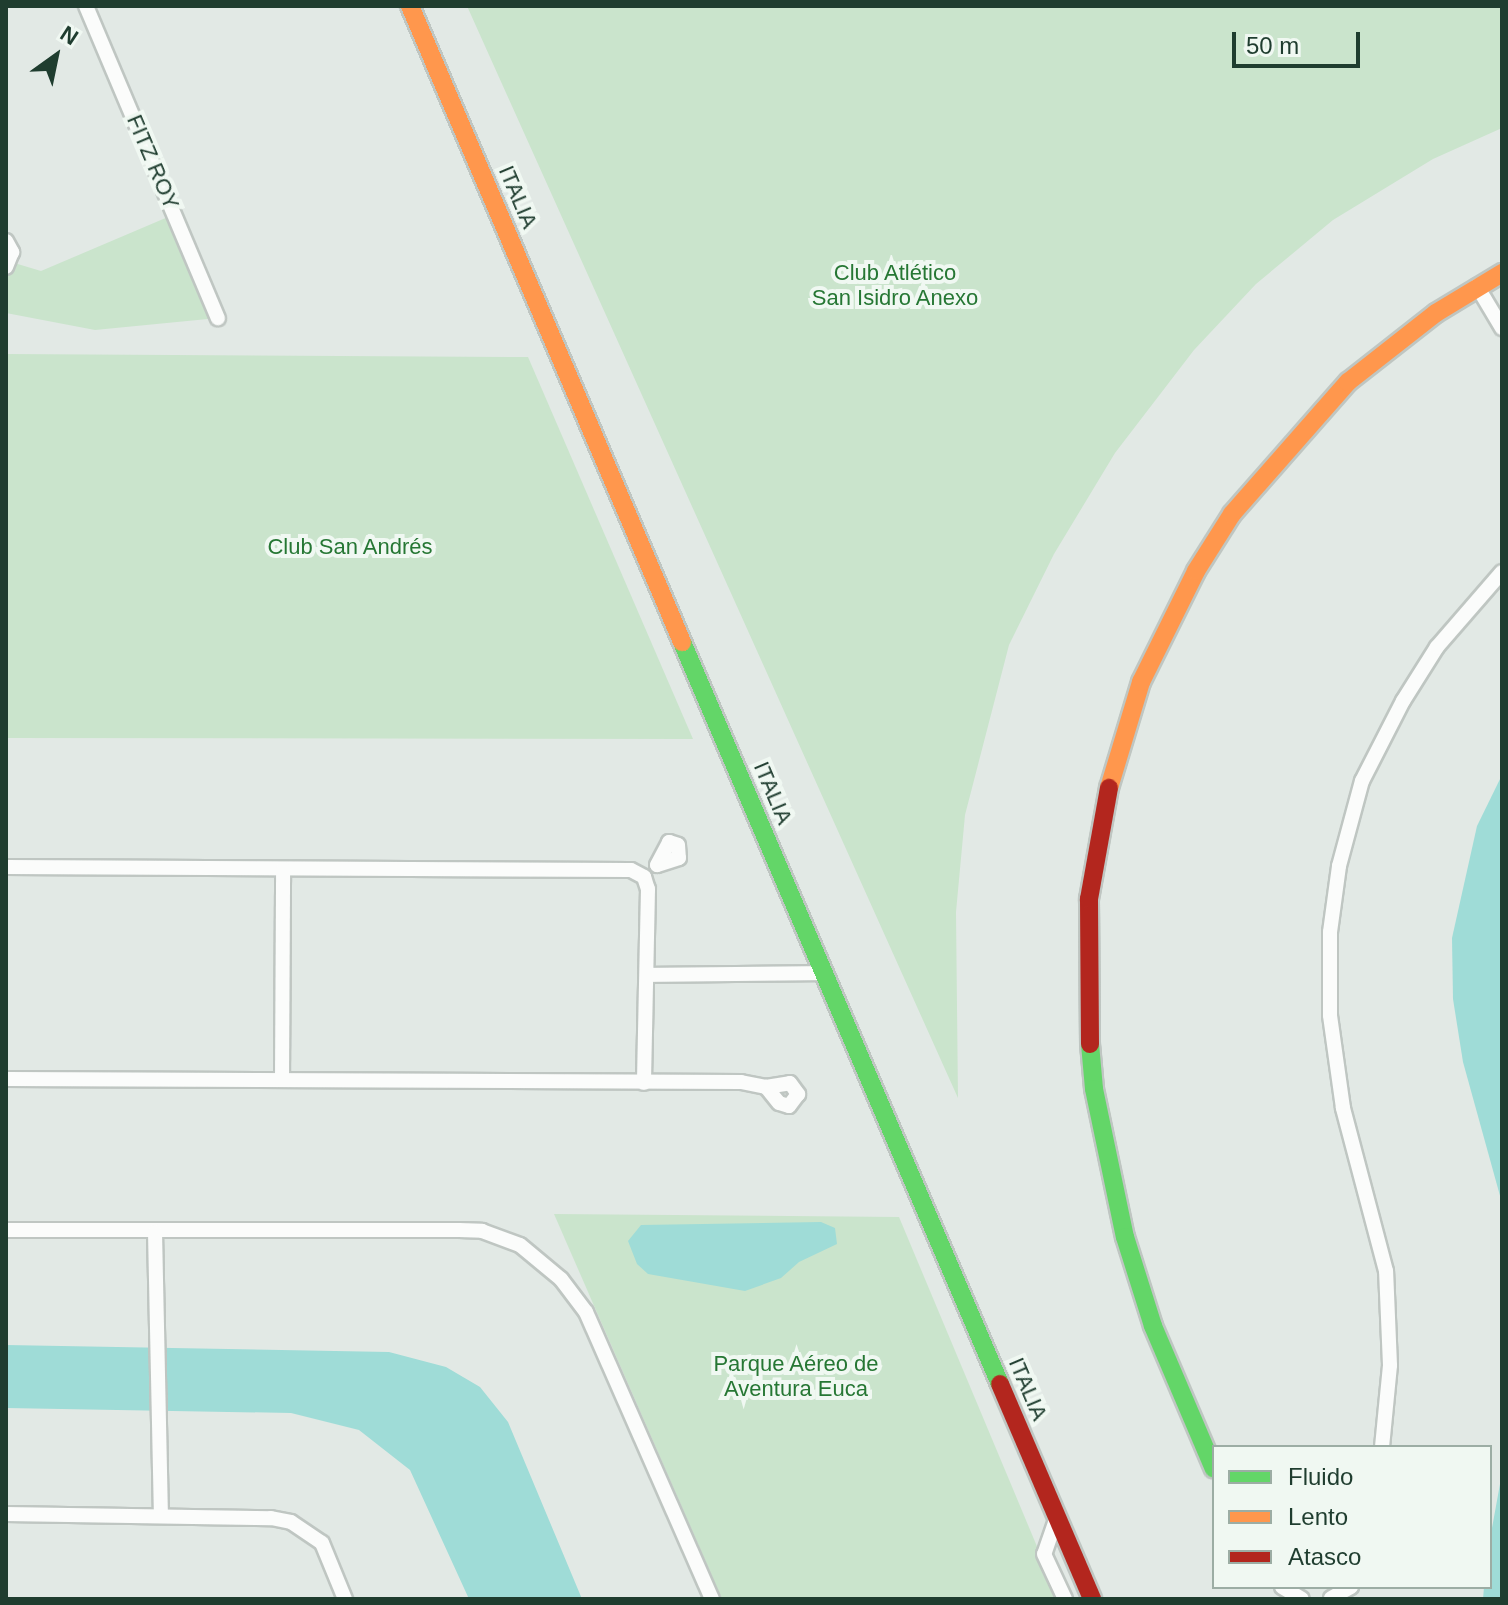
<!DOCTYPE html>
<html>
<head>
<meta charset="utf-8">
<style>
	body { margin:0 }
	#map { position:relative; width:1508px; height:1605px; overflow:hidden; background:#e2e9e5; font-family:Helvetica,sans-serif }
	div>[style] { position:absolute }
	.green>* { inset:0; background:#cae4cc }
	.water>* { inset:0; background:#9fdcd7 }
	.roads { filter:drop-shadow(2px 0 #bfc6c2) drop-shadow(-2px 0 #bfc6c2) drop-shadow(0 2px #bfc6c2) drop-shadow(0 -2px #bfc6c2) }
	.street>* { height:14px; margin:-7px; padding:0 7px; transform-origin:7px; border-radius:7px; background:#fbfcfb }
	.fast>* { height:18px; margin:-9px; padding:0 9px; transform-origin:9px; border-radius:9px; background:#63d668 }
	.slow>* { height:18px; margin:-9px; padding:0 9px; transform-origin:9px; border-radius:9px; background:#ff974d }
	.jam>* { height:18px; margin:-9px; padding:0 9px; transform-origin:9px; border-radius:9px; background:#b3261e }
	span { translate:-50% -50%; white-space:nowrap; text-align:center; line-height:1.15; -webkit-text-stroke:8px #f0f8f2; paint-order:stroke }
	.street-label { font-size:22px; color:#1f3d2f }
	.park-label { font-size:22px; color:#267734 }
	.frame { position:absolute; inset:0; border:8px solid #1f3d2f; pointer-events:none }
	.legend { position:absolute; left:1212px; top:1445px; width:280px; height:144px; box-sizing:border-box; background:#f0f8f2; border:2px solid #9cada4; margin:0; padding:10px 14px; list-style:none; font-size:24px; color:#1f3d2f }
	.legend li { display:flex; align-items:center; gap:16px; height:40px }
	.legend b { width:40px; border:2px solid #9cada4 }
	.north { position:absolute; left:16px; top:16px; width:80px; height:80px; -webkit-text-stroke:6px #f0f8f2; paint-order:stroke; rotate:33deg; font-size:22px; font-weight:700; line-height:32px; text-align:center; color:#1f3d2f }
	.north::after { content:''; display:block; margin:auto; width:28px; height:36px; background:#1f3d2f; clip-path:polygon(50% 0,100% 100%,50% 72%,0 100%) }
	.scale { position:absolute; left:1232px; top:32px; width:128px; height:36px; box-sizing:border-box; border:4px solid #1f3d2f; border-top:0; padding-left:10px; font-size:24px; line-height:28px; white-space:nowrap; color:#1f3d2f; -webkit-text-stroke:6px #f0f8f2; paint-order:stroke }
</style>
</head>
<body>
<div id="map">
	<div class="green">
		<i style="clip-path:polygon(467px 6px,1502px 6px,1502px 128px,1433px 159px,1333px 220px,1256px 284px,1194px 350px,1115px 453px,1054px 554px,1009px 645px,965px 815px,956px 912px,958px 1098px)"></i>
		<i style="clip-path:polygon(175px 214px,218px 318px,95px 330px,6px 313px,6px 267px,11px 262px,41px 271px)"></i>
		<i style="clip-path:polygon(6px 354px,528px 357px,693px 739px,6px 738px)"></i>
		<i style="clip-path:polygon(554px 1214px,899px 1217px,1059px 1599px,722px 1599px)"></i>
	</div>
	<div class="water">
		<i style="clip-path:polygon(1502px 775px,1502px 1203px,1463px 1062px,1453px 999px,1452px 938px,1477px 826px)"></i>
		<i style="clip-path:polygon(821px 1222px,835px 1228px,837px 1244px,799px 1262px,781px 1278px,745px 1291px,648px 1274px,637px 1264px,628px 1241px,641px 1225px)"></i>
		<i style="clip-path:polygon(6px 1345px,389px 1352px,446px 1367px,480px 1387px,508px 1422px,582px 1599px,469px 1599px,410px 1470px,359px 1430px,291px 1413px,6px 1408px)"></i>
		<i style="clip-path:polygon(1502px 1473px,1502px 1599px,1483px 1599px,1484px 1587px,1490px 1587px,1490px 1539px)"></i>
	</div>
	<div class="roads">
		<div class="street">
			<i style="left:86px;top:6px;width:339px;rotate:67.1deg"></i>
			<i style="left:6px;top:241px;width:13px;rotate:61deg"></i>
			<i style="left:12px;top:252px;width:16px;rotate:112deg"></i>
			<i style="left:1477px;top:286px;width:49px;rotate:59.2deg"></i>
			<i style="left:669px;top:842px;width:9px;rotate:18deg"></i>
			<i style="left:678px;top:845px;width:13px;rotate:86deg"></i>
			<i style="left:679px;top:858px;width:23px;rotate:162deg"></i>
			<i style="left:657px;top:865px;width:26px;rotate:-62deg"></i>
			<i style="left:6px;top:867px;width:625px;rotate:0.28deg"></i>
			<i style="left:631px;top:870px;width:15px;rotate:28deg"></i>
			<i style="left:644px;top:877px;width:13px;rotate:72deg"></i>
			<i style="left:648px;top:889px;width:194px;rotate:91.2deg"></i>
			<i style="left:647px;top:975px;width:177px;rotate:-0.6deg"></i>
			<i style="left:6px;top:1079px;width:735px;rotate:0.23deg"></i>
			<i style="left:741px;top:1082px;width:25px;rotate:11deg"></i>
			<i style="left:282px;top:1080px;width:211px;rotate:-89.7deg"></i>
			<i style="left:790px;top:1083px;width:14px;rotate:54deg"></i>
			<i style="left:798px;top:1094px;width:15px;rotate:127deg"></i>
			<i style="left:789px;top:1106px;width:10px;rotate:-163deg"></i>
			<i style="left:779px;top:1103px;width:21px;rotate:-129deg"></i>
			<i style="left:766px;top:1087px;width:24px;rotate:-9deg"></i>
			<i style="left:6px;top:1230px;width:453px"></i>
			<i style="left:459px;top:1230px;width:23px;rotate:2deg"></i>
			<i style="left:482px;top:1231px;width:40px;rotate:20.2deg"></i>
			<i style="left:520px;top:1245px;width:53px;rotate:39.7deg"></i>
			<i style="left:561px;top:1279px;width:41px;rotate:52.9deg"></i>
			<i style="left:586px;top:1312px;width:313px;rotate:66.3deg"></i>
			<i style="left:155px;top:1232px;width:284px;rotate:88.8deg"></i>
			<i style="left:1382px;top:1447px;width:82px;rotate:-84.4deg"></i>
			<i style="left:1390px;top:1365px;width:94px;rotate:-92.4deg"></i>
			<i style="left:1386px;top:1271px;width:169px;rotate:-104.8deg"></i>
			<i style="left:1343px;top:1108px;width:94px;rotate:-98deg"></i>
			<i style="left:1330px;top:1015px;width:83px;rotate:-90deg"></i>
			<i style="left:1330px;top:932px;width:67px;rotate:-82.2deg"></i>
			<i style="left:1339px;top:866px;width:88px;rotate:-74.9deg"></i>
			<i style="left:1362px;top:781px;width:90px;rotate:-62.9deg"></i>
			<i style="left:1403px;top:701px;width:64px;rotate:-57.8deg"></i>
			<i style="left:1437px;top:647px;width:99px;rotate:-49.1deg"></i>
			<i style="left:6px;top:1514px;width:265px;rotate:0.9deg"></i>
			<i style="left:271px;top:1518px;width:20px;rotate:11deg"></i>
			<i style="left:291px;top:1522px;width:37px;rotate:34deg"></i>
			<i style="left:322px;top:1543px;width:61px;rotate:67.7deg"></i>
			<i style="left:1057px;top:1517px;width:39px;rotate:109deg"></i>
			<i style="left:1044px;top:1554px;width:50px;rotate:65deg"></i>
			<i style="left:1282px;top:1587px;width:23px;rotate:31deg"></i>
			<i style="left:1331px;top:1598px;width:23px;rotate:-29deg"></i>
		</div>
		<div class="fast">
			<i style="left:682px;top:642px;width:807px;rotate:66.8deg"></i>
			<i style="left:1090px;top:1044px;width:45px;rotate:84.9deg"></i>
			<i style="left:1094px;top:1089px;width:151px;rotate:78.2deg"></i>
			<i style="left:1125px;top:1237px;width:93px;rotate:72.5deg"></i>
			<i style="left:1153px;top:1326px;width:155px;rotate:66.9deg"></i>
		</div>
		<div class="slow">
			<i style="left:410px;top:6px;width:692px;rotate:66.84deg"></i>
			<i style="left:1109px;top:788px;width:111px;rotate:-73.2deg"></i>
			<i style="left:1141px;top:682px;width:124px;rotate:-63.6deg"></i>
			<i style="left:1196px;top:571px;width:67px;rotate:-57.7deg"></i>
			<i style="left:1232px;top:514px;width:176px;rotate:-48.7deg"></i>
			<i style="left:1348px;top:382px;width:112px;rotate:-38.1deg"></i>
			<i style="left:1436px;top:313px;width:77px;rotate:-31.2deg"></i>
		</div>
		<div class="jam">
			<i style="left:1090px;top:1044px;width:145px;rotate:-90.4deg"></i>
			<i style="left:1089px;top:899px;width:113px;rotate:-79.8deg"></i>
			<i style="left:1000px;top:1384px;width:234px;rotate:66.8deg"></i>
		</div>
	</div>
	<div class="street-label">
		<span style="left:153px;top:162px;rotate:67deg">FITZ ROY</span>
		<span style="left:518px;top:197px;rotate:67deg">ITALIA</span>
		<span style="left:773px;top:793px;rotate:67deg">ITALIA</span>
		<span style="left:1028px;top:1389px;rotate:67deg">ITALIA</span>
	</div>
	<div class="park-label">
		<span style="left:895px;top:285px">Club Atlético<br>San Isidro Anexo</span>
		<span style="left:350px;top:547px">Club San Andrés</span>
		<span style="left:796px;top:1376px">Parque Aéreo de<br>Aventura Euca</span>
	</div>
	<div class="frame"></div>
	<ul class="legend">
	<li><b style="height:10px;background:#63d668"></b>Fluido</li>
	<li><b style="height:10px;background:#ff974d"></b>Lento</li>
	<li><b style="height:10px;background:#b3261e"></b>Atasco</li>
	</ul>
	<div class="north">N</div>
	<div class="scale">50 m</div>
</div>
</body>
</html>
